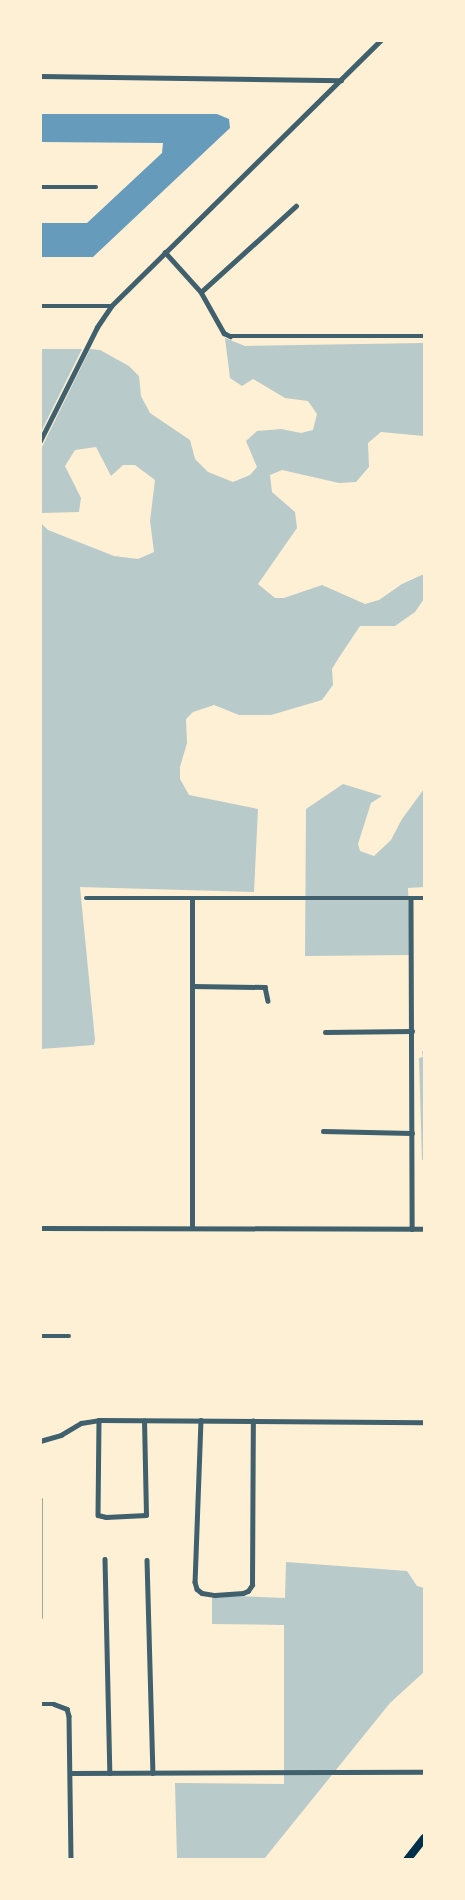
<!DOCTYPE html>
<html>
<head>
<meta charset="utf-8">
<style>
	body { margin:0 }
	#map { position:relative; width:465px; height:1900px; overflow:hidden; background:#fdf0d5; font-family:"Sofia Sans Condensed",sans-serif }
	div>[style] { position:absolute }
	.green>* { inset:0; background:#b9caca }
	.water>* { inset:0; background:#669bbc }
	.minor>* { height:4.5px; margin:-2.25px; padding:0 2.25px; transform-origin:2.25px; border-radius:2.25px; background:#3f606c }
	.tertiary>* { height:5px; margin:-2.5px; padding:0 2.5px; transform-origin:2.5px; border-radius:2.5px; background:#3f606c }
	.trunk>* { height:8px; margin:-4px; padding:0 4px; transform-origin:4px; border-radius:4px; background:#003049 }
	span { translate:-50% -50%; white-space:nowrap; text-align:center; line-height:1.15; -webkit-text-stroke:4.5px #fdf0d5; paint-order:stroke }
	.frame { position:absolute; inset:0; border:42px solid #fdf0d5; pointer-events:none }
</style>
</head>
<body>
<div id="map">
	<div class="green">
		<i style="clip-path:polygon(225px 338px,245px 346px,424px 343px,424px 436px,381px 432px,368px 443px,369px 467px,356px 482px,339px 483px,282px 470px,270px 475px,272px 492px,295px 512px,297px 528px,258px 584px,275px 598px,284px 598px,322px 585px,365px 604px,379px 600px,402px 584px,424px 574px,424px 599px,415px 612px,395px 626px,360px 626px,338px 659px,332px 669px,333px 685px,322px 700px,271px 715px,239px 715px,214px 705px,193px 712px,186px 719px,187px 743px,180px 767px,180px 779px,189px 795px,258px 809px,254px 892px,80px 887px,95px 1040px,94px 1045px,41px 1049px,41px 523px,48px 530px,114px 556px,138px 559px,154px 552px,150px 521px,155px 480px,135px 465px,123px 465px,111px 476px,96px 447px,75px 450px,65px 466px,81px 498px,79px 512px,41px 513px,41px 449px,90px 349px,100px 350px,129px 366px,139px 376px,141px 396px,150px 413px,190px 440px,195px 459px,208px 472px,233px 482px,250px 475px,257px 467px,246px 441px,257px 431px,281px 429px,301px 433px,313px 430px,317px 414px,308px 401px,285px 398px,253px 379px,242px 386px,230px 378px)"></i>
		<i style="clip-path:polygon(41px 349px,82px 349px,41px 432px,40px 349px)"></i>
		<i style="clip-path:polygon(343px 784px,382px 796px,371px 803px,358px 844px,360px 851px,374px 856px,391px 840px,402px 819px,424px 789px,424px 887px,408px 888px,411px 955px,305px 956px,306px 809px)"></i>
		<i style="clip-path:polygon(422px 1051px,424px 1052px,424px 1160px,422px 1160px,419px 1058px,423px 1057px)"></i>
		<i style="clip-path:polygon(286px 1562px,407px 1571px,417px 1586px,424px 1588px,424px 1672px,390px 1703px,264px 1859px,177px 1859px,175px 1783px,284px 1784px,284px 1625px,212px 1624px,212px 1595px,285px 1598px)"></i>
	</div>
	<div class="water">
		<i style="clip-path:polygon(41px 114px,217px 114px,229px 119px,230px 128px,93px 257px,41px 257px,41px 223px,87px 223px,162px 153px,163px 143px,41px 142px)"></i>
	</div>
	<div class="minor">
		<i style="left:40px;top:76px;width:301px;rotate:0.8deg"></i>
		<i style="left:40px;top:187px;width:56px"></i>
		<i style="left:165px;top:252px;width:54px;rotate:48deg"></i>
		<i style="left:201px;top:292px;width:47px;rotate:60.7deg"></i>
		<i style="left:224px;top:333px;width:7px;rotate:27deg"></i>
		<i style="left:230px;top:336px;width:194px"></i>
		<i style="left:201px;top:292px;width:128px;rotate:-42.2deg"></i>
		<i style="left:40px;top:306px;width:71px"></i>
		<i style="left:86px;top:898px;width:338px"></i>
		<i style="left:411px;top:899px;width:330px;rotate:89.8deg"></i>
		<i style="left:192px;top:986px;width:73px;rotate:0.8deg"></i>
		<i style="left:265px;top:987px;width:14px;rotate:78deg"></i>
		<i style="left:325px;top:1032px;width:87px;rotate:-0.7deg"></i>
		<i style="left:323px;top:1131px;width:89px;rotate:1.3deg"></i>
		<i style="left:192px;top:1228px;width:329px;rotate:-90deg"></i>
		<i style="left:40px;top:1336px;width:29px"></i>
		<i style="left:99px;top:1420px;width:95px;rotate:90.6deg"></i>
		<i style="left:98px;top:1515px;width:8px;rotate:14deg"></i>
		<i style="left:106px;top:1517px;width:40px;rotate:-2.9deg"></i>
		<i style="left:146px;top:1515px;width:94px;rotate:-91.2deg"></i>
		<i style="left:201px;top:1420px;width:162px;rotate:92.1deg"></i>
		<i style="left:195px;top:1582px;width:7px;rotate:74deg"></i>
		<i style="left:197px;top:1589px;width:6px;rotate:39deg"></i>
		<i style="left:202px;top:1593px;width:13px;rotate:9deg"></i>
		<i style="left:215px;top:1595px;width:28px;rotate:-4deg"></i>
		<i style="left:243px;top:1593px;width:5px;rotate:-22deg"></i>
		<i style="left:248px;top:1591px;width:7px;rotate:-56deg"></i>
		<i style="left:252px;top:1585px;width:164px;rotate:-89.7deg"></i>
		<i style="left:40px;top:1441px;width:22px;rotate:-16deg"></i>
		<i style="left:61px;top:1435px;width:23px;rotate:-31deg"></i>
		<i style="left:81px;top:1423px;width:18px;rotate:-9deg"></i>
		<i style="left:99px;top:1420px;width:325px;rotate:0.4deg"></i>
		<i style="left:40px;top:1499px;width:118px;rotate:90deg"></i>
		<i style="left:105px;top:1559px;width:214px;rotate:88.7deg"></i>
		<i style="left:147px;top:1560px;width:213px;rotate:88.4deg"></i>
		<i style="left:40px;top:1704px;width:14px"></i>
		<i style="left:54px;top:1704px;width:14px;rotate:21deg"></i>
		<i style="left:67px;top:1709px;width:7px;rotate:74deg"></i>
		<i style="left:69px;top:1716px;width:144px;rotate:89.2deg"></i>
		<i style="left:72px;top:1773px;width:352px;rotate:-0.2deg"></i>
	</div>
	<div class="tertiary">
		<i style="left:40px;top:441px;width:127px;rotate:-63.4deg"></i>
		<i style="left:97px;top:327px;width:25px;rotate:-56deg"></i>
		<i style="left:111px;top:306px;width:379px;rotate:-44.6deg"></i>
		<i style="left:40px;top:1228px;width:384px;rotate:0.1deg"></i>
	</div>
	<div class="trunk">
		<i style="left:407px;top:1860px;width:28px;rotate:-52deg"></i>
	</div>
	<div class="frame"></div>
</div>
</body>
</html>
